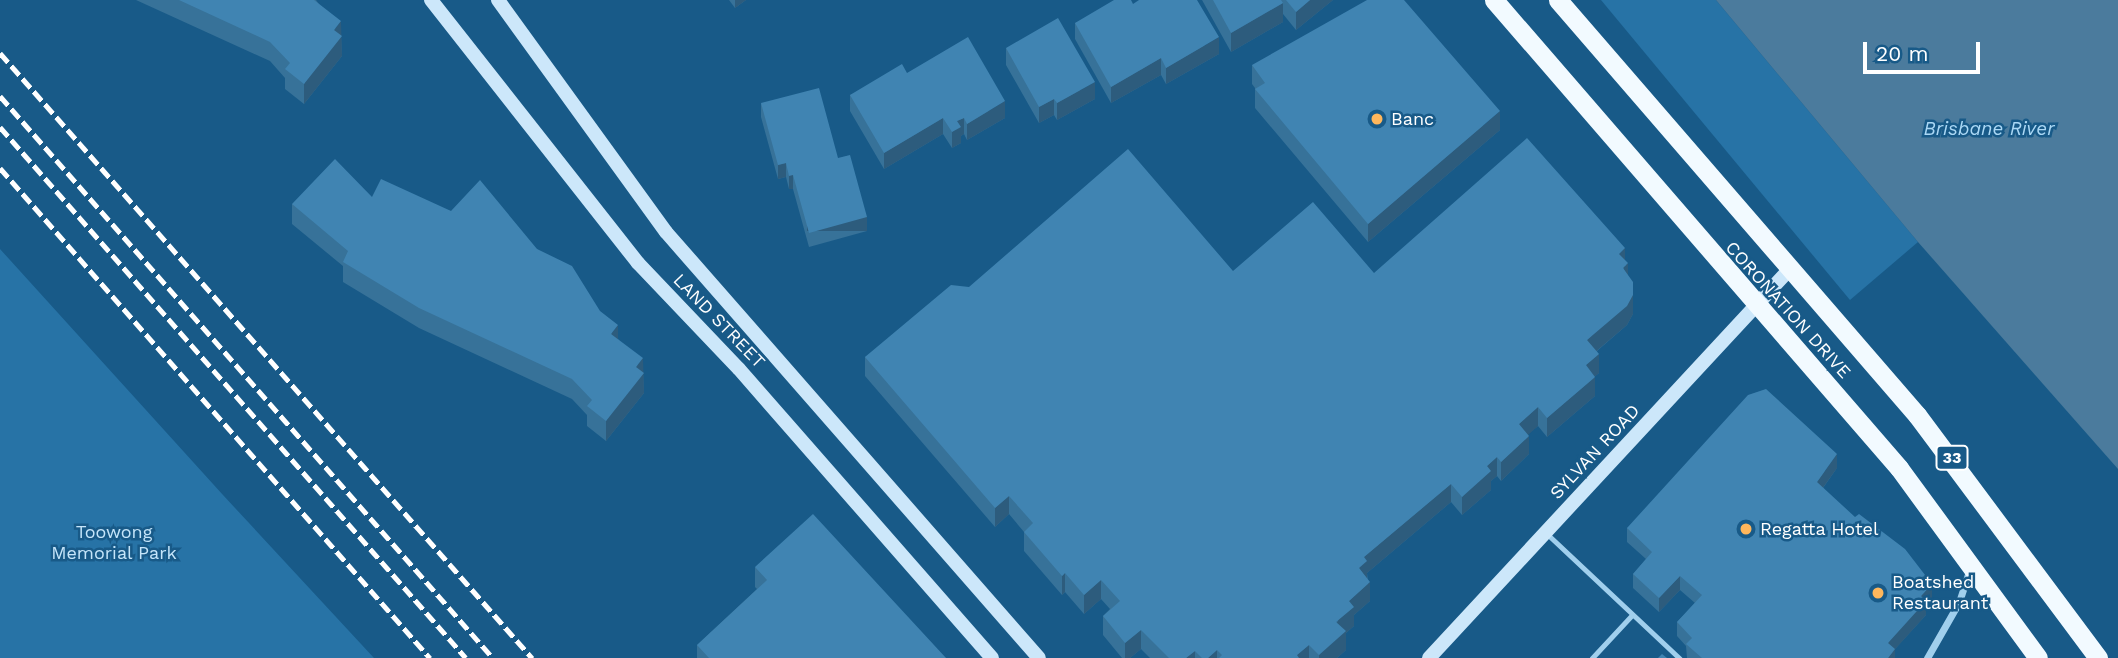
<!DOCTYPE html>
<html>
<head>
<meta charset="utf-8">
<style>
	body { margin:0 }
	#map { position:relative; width:2118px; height:658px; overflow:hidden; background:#185a88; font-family:"Work Sans",sans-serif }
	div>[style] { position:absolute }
	.green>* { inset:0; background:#2773a6 }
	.water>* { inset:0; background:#4b7b9d }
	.service>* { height:5px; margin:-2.5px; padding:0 2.5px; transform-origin:2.5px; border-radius:2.5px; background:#a0cfed }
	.minor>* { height:7px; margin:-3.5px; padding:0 3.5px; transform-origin:3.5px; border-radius:3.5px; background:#a0cfed }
	.secondary>* { height:14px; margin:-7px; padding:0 7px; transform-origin:7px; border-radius:7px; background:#cce7fa }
	.trunk>* { height:19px; margin:-9.5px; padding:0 9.5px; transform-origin:9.5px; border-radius:9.5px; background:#f2faff }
	.rail>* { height:5px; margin-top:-2.5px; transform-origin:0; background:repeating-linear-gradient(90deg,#fff 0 12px,transparent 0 17px) }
	.wall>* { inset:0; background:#377299 }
	.shaded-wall>* { inset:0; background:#2d5c7d; transform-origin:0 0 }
	.building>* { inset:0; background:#4084b2 }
	.dots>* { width:19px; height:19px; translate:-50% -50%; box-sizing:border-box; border:4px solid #185a88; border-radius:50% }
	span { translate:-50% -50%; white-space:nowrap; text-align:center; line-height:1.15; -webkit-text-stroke:5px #185a88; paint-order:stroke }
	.shield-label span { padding:2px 5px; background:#185a88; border:2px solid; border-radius:5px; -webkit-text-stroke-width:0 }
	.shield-label { font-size:16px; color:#fff; font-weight:700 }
	.poi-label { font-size:18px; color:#fff }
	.left { translate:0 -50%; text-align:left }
	.street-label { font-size:18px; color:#fff }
	.park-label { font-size:18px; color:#c5e5fa }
	.water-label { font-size:19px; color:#abd8f5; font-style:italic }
	.scale { position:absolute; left:1863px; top:42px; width:117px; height:32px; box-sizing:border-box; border:4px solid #fff; border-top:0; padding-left:9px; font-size:21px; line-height:24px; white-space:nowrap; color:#fff; -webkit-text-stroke:5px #185a88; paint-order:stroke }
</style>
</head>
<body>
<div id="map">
	<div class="green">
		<i style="clip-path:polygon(1601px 0,1716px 0,1918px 242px,1850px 300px)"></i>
		<i style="clip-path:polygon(0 249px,223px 495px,374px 658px,0 658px)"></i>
	</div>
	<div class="water">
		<i style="clip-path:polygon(1716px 0,2118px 0,2118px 469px,1918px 242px)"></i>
	</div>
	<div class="service">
		<i style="left:1546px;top:533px;width:183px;rotate:43.2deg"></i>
		<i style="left:1592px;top:658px;width:59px;rotate:-47.1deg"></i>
	</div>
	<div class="minor">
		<i style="left:1927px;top:658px;width:64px;rotate:-60.3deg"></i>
		<i style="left:1959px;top:602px;width:33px;rotate:-72deg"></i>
	</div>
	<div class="secondary">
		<i style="left:431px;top:0;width:335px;rotate:51.8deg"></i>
		<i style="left:638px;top:263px;width:146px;rotate:46.4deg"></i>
		<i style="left:739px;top:369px;width:384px;rotate:48.8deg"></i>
		<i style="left:498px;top:0;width:286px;rotate:54.1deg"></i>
		<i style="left:666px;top:232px;width:566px;rotate:48.8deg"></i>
		<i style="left:1429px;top:658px;width:528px;rotate:-47.15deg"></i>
	</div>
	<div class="trunk">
		<i style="left:1494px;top:0;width:619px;rotate:49.13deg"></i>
		<i style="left:1899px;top:468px;width:235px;rotate:53.8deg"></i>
		<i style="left:1558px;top:0;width:549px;rotate:49.14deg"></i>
		<i style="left:1917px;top:415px;width:303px;rotate:53.3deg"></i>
	</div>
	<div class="rail">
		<i style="left:0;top:53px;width:806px;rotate:48.67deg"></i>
		<i style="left:0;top:96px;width:748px;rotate:48.74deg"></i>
		<i style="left:0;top:127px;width:706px;rotate:48.73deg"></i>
		<i style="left:0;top:168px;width:652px;rotate:48.73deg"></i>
	</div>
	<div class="wall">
		<i style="clip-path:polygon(136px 0,316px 0,341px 36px,342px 56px,304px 104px,285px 89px,285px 78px,270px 61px)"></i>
		<i style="clip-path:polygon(729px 0,746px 0,735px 8px)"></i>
		<i style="clip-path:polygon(1202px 0,1333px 0,1296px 30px,1283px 14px,1283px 22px,1231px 52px)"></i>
		<i style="clip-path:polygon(1133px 4px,1219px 54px,1166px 84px,1161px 75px,1111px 103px,1075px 39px,1075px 23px)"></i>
		<i style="clip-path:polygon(1006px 48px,1095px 99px,1057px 120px,1054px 115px,1039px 123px,1006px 65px)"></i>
		<i style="clip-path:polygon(1252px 65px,1500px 130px,1368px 242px,1255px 108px,1255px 88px,1252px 84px)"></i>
		<i style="clip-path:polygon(907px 73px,1005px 118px,967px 140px,964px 134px,961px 136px,961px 143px,952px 148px,943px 134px,884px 169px,850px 111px,850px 95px)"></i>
		<i style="clip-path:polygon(761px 103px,867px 231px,809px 247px,793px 189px,789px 189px,786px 177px,778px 179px,761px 117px)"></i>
		<i style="clip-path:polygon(372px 197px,451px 211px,537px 249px,618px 339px,643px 372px,644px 393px,606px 441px,587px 426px,587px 415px,572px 399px,419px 328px,343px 282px,343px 266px,292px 224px,292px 204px)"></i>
		<i style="clip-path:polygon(1625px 260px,1633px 314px,1627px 325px,1597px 351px,1599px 373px,1594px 377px,1595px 396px,1547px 437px,1538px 426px,1528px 434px,1529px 454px,1501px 481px,1497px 476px,1491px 481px,1491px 490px,1462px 515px,1451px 502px,1367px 573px,1370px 601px,1354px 615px,1354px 626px,1346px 633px,1346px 650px,1337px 658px,1150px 658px,1141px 649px,1130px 658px,1122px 658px,1103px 635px,1103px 616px,1110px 609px,1101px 599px,1084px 614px,1065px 592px,1062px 595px,1024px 551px,1024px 532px,1009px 514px,995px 527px,865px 376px,865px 357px,969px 287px,1233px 271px,1374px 273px)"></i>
		<i style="clip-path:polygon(1837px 468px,1823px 488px,1932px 598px,1926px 604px,1926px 615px,1895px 649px,1895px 658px,1687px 658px,1686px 646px,1677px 636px,1677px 622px,1695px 603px,1680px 590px,1659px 612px,1633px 588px,1633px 574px,1646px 559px,1627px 542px,1627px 528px)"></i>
		<i style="clip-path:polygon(755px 567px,946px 658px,697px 658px,697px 645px,757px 589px,755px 587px)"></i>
	</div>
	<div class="shaded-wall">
		<i style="clip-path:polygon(735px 0,746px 0,735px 8px)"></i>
		<i style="clip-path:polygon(1310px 0,1333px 0,1296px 30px,1296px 12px)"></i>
		<i style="clip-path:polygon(1283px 3px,1283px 22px,1231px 52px,1231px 33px)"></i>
		<i style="clip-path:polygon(341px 21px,342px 56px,304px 104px,304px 84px,334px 30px)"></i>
		<i style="clip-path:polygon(1219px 37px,1219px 54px,1166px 84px,1166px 68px)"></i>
		<i style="clip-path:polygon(1161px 58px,1161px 75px,1111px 103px,1111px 87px)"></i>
		<i style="clip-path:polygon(1095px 82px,1095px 99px,1057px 120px,1057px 103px)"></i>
		<i style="clip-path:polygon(1054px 99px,1054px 115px,1039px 123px,1039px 107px)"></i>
		<i style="clip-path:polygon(1005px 101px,1005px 118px,967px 140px,967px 124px)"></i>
		<i style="clip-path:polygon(1500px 111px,1500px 130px,1368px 242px,1368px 224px)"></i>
		<i style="clip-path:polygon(943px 118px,943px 134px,884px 169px,884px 153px)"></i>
		<i style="clip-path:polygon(964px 118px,964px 134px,961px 136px,961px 143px,952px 148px,952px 132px,957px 121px)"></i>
		<i style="clip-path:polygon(786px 163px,786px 177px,778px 179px,778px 165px)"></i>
		<i style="left:793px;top:175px;width:14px;height:4px;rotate:90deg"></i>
		<i style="left:867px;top:217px;width:14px;height:60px;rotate:90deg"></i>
		<i style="clip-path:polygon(1625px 248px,1625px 266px,1628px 263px,1628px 282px,1619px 254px)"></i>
		<i style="clip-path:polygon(1633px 295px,1633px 314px,1627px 325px,1587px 359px,1587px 340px)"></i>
		<i style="clip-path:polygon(618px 325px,618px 345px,611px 334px)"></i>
		<i style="clip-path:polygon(1599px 354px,1599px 373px,1586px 384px,1586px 365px)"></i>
		<i style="clip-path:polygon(643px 358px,644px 393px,606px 441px,606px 421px,636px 367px)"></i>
		<i style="clip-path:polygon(1595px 377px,1595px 396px,1547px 437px,1547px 418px)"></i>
		<i style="clip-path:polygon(1538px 407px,1538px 426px,1519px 443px,1519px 424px)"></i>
		<i style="clip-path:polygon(1529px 436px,1529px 454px,1501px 481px,1501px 462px)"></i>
		<i style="clip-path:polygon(1837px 454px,1837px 468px,1817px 496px,1817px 482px)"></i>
		<i style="clip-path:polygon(1497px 457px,1497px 476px,1491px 481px,1491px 490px,1462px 515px,1462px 497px,1487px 466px)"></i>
		<i style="clip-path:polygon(1451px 484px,1451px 502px,1367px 573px,1367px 579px,1359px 568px,1364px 557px)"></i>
		<i style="clip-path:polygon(1009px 496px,1009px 514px,995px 527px,995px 508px)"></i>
		<i style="clip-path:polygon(1065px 573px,1065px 592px,1062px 595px,1062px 576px)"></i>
		<i style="clip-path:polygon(1680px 576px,1680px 590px,1659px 612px,1659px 598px)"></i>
		<i style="clip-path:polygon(1101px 580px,1101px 599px,1084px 614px,1084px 595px)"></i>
		<i style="clip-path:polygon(1370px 582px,1370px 601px,1354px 615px,1354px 626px,1346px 633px,1346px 650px,1337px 658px,1319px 658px,1319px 655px,1349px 601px)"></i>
		<i style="clip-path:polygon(1932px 584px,1932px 598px,1926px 604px,1926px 615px,1888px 657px,1888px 643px,1921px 596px)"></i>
		<i style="clip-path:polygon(1141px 630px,1141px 649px,1130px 658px,1125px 658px,1125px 643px)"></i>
		<i style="clip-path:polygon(1309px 645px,1309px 658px,1297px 658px,1297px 655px)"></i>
		<i style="clip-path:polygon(1895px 649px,1895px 658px,1888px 658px)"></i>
		<i style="clip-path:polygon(1217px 650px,1217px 658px,1208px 658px)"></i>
		<i style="clip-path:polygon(1195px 651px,1195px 658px,1186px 658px)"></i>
	</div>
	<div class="building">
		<i style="clip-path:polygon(179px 0,314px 0,341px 21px,334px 30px,342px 36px,304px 84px,285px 69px,290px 63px,270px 42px)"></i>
		<i style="clip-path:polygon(1114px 0,1131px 0,1133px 4px,1139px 0,1197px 0,1219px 37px,1166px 68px,1161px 58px,1111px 87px,1075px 23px)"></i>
		<i style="clip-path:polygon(1213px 0,1281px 0,1283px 3px,1231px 33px)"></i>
		<i style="clip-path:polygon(1286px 0,1310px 0,1296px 12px)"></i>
		<i style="clip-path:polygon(1367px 0,1404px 0,1500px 111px,1368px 224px,1255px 89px,1265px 83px,1252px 65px)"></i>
		<i style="clip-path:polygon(1058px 18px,1095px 82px,1057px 103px,1054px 99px,1039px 107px,1006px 48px)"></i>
		<i style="clip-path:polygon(968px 37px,1005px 101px,967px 124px,964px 118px,957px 121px,961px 127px,952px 132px,943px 118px,884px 153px,850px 95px,902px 64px,907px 73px)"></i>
		<i style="clip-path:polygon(819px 88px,838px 158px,850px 155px,867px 217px,809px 233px,793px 175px,789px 176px,786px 163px,778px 165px,761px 103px)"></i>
		<i style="clip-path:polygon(1527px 138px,1625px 248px,1619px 254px,1628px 263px,1623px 268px,1633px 282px,1633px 295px,1627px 306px,1587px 340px,1599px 354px,1586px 365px,1595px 377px,1547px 418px,1538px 407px,1519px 424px,1529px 436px,1501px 462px,1497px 457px,1487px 466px,1491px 471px,1462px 497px,1451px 484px,1364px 557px,1367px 561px,1359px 568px,1370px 582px,1349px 601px,1354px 607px,1336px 622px,1346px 631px,1319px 655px,1309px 645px,1297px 655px,1299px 658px,1219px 658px,1222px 655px,1217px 650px,1208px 658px,1202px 658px,1195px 651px,1186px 658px,1169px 658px,1141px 630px,1125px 643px,1103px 616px,1120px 601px,1101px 580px,1084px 595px,1065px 573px,1062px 576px,1024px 532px,1033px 523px,1009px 496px,995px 508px,865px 357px,951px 285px,969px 287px,1128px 149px,1233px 271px,1313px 202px,1374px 273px)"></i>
		<i style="clip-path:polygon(335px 159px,372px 197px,381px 179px,451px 211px,480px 180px,537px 249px,572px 266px,600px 311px,618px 325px,611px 334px,643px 358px,636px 367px,644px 373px,606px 421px,587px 406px,592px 400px,572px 379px,419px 308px,343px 262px,348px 251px,292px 204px)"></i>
		<i style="clip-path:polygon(1766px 389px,1837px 454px,1817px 482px,1855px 517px,1859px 514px,1905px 549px,1932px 584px,1921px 596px,1926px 601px,1888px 643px,1895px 649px,1888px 658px,1702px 658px,1686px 644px,1692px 638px,1677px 622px,1702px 595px,1680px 576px,1659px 598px,1633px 574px,1652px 552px,1627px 528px,1748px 395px)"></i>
		<i style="clip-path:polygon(813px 514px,946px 658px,709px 658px,697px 645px,767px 580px,755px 567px)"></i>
		<i style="clip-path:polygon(1662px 654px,1667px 658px,1658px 658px)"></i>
	</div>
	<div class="dots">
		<i style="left:1377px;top:119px;background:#ffb75c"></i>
		<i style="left:1746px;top:529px;background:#ffb75c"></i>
		<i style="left:1878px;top:593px;background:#ffb75c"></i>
	</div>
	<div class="shield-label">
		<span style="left:1952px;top:458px">33</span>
	</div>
	<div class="poi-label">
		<span class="left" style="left:1391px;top:119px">Banc</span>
		<span class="left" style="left:1760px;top:529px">Regatta Hotel</span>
		<span class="left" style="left:1892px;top:593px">Boatshed<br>Restaurant</span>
	</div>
	<div class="street-label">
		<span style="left:1788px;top:310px;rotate:48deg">CORONATION DRIVE</span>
		<span style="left:719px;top:321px;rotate:46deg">LAND STREET</span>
		<span style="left:1595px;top:452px;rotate:-47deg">SYLVAN ROAD</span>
	</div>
	<div class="park-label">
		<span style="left:114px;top:543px">Toowong<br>Memorial Park</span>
	</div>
	<div class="water-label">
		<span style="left:1989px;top:129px">Brisbane River</span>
	</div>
	<div class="scale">20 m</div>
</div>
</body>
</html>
